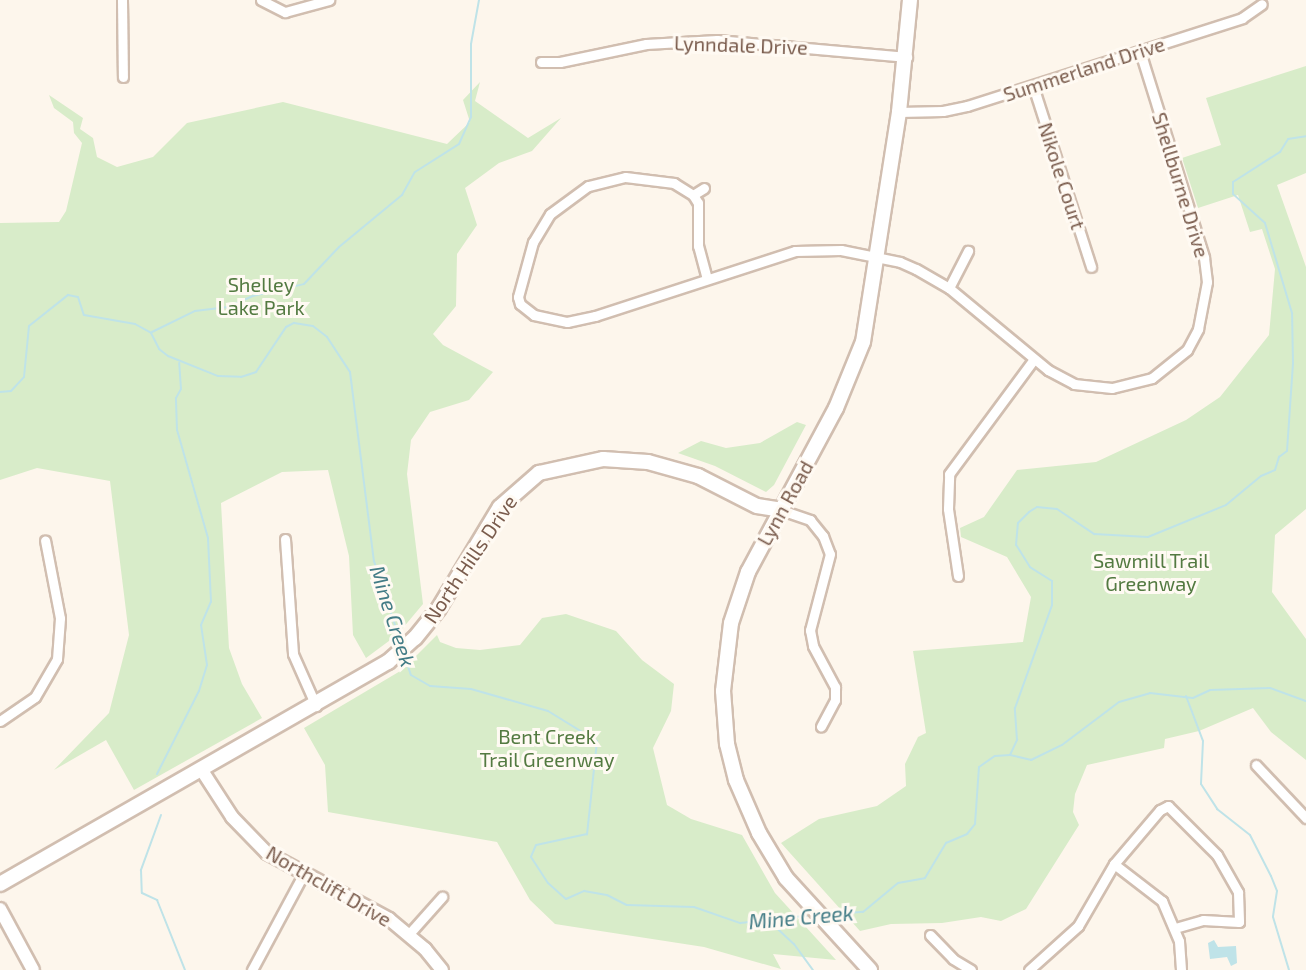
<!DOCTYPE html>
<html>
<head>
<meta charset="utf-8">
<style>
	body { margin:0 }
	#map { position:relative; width:1306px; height:970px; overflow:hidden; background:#fdf6ec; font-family:"Exo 2",sans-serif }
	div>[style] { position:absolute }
	.green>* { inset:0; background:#d8ecc9 }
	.water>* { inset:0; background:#bfe3e8 }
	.stream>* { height:2px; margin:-1px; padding:0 1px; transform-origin:1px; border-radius:1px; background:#bfe3e8 }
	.roads { filter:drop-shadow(2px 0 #d1beb0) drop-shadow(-2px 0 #d1beb0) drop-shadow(0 2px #d1beb0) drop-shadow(0 -2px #d1beb0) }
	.minor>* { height:9px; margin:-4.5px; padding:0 4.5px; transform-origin:4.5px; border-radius:4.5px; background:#fff }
	.tertiary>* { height:12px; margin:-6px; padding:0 6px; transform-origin:6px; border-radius:6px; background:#fff }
	.secondary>* { height:14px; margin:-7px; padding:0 7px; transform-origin:7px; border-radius:7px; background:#fff }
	span { translate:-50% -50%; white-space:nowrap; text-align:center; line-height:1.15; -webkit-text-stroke:6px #fffaf3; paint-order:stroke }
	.street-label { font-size:20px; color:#7a5c4d }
	.park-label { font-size:20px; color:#537a41 }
	.water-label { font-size:21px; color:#437c86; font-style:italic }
</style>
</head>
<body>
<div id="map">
	<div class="green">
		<i style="clip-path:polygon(1306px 66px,1306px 173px,1277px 185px,1306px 267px,1306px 509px,1275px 535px,1272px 592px,1306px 639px,1306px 760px,1271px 732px,1253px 708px,1199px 731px,1165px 739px,1164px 748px,1087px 765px,1075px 794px,1073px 812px,1079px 825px,1026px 909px,1001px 921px,981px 917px,942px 923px,891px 924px,860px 931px,781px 843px,819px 819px,877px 806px,906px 786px,905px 764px,918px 737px,926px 733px,913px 651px,1023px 642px,1031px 597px,1007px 557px,961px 537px,960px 528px,984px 517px,1017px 470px,1096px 462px,1186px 420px,1220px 397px,1269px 335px,1275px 269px,1262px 229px,1250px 232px,1238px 195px,1198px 208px,1182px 158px,1221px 145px,1206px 98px)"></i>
		<i style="clip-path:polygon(480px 82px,475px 101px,528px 138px,561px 118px,532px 151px,499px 163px,465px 188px,477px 225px,457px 254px,456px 306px,433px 334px,443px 345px,493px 372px,469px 400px,430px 412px,411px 440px,407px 474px,423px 604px,397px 635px,366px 658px,353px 635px,349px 556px,328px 470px,282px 472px,221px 503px,229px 648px,242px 684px,262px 718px,134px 790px,106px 740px,54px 770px,109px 713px,129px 635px,110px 481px,37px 468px,0 480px,0 223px,59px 222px,66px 211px,82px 143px,74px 133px,73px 122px,54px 108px,49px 95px,83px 118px,80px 129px,93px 138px,97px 157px,117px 167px,153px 157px,187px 123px,283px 102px,447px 144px,470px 122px,463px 100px)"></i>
		<i style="clip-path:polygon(797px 422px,806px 425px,774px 485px,766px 492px,715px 466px,678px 453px,701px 441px,726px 448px,760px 443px)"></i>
		<i style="clip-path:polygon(566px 614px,616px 631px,642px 660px,674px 684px,671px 711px,653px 748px,667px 805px,691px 819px,742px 835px,775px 893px,836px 960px,773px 954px,781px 969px,704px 947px,555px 924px,530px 900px,497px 842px,328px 812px,325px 765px,304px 728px,402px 670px,437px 635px,440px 642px,456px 648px,480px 650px,520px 645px,542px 618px)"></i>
	</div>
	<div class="water">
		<i style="clip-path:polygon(1214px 940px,1218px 947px,1236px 946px,1237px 963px,1231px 966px,1227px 957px,1210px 959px,1208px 943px)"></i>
	</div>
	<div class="stream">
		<i style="left:152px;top:332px;width:48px;rotate:-26deg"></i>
		<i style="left:195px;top:311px;width:33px;rotate:-7deg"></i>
		<i style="left:228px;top:307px;width:27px;rotate:-24deg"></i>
		<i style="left:253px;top:296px;width:52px;rotate:-13.2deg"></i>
		<i style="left:304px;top:284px;width:51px;rotate:-46.6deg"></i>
		<i style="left:339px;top:247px;width:82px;rotate:-39.5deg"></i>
		<i style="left:402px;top:195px;width:26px;rotate:-61deg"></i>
		<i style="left:415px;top:172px;width:52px;rotate:-32.5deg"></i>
		<i style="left:459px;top:144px;width:30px;rotate:-66deg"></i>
		<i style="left:471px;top:117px;width:73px;rotate:-90deg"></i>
		<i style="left:471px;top:44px;width:45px;rotate:-79.7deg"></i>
		<i style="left:0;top:392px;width:11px;rotate:-5deg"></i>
		<i style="left:11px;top:391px;width:19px;rotate:-47deg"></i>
		<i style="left:24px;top:377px;width:51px;rotate:-84.4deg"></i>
		<i style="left:29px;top:326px;width:50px;rotate:-38.5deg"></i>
		<i style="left:68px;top:295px;width:10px;rotate:11deg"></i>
		<i style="left:78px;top:297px;width:19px;rotate:72deg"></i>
		<i style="left:84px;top:315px;width:52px;rotate:10deg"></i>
		<i style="left:135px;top:324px;width:18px;rotate:29deg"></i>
		<i style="left:151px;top:333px;width:18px;rotate:63deg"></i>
		<i style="left:159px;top:349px;width:11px;rotate:38deg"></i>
		<i style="left:168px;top:356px;width:54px;rotate:21.8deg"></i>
		<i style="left:218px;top:376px;width:23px;rotate:2deg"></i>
		<i style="left:241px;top:377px;width:16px;rotate:-18deg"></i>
		<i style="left:256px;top:372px;width:54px;rotate:-56.3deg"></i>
		<i style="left:286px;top:327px;width:9px;rotate:-27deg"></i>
		<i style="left:294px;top:323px;width:19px;rotate:9deg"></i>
		<i style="left:313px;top:326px;width:18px;rotate:38deg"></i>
		<i style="left:327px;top:337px;width:42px;rotate:56.7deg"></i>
		<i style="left:350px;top:372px;width:191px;rotate:82.8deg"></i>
		<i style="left:374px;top:561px;width:86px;rotate:71.8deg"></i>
		<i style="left:404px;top:654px;width:22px;rotate:72deg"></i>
		<i style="left:411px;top:675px;width:22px;rotate:30deg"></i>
		<i style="left:430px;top:686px;width:41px;rotate:4.2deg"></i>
		<i style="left:471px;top:689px;width:80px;rotate:15.9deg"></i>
		<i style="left:548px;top:711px;width:57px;rotate:31.5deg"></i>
		<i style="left:597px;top:741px;width:94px;rotate:96.1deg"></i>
		<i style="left:587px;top:834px;width:52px;rotate:167.8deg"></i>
		<i style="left:536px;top:845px;width:13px;rotate:113deg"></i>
		<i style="left:531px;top:857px;width:31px;rotate:57deg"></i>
		<i style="left:548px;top:883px;width:24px;rotate:42deg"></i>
		<i style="left:566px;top:899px;width:20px;rotate:-24deg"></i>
		<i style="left:584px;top:891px;width:23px;rotate:10deg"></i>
		<i style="left:607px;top:895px;width:22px;rotate:27deg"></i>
		<i style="left:627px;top:905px;width:67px;rotate:1.7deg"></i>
		<i style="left:694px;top:907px;width:49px;rotate:19.2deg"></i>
		<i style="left:740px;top:923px;width:74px;rotate:-6.2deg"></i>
		<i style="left:1186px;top:696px;width:48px;rotate:69.3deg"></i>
		<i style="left:1203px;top:741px;width:43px;rotate:92.7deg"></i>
		<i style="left:1201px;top:784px;width:30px;rotate:57deg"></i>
		<i style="left:1217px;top:809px;width:42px;rotate:38.2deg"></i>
		<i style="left:1250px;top:835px;width:46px;rotate:62.9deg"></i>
		<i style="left:1271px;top:876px;width:16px;rotate:68deg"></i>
		<i style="left:1277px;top:891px;width:26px;rotate:99deg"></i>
		<i style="left:1273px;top:917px;width:55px;rotate:73.2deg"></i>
		<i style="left:1010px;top:755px;width:22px;rotate:13deg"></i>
		<i style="left:1031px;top:760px;width:34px;rotate:-26deg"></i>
		<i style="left:1062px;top:745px;width:71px;rotate:-37deg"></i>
		<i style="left:1119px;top:702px;width:32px;rotate:-16deg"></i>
		<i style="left:1150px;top:693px;width:43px;rotate:6.6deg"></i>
		<i style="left:1193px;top:698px;width:19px;rotate:-25deg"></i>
		<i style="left:1210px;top:690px;width:60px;rotate:-1.9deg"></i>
		<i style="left:1270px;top:688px;width:38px;rotate:20deg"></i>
		<i style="left:157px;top:774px;width:93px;rotate:-63.2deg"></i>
		<i style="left:199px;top:691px;width:27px;rotate:-73deg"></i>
		<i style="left:207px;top:665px;width:40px;rotate:-98.5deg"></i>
		<i style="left:201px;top:625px;width:25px;rotate:-67deg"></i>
		<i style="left:211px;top:602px;width:64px;rotate:-92.7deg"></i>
		<i style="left:208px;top:538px;width:112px;rotate:-106deg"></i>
		<i style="left:177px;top:430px;width:32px;rotate:-92deg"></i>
		<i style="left:176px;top:398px;width:10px;rotate:-61deg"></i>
		<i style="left:181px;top:389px;width:26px;rotate:-94deg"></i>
		<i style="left:161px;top:815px;width:59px;rotate:110deg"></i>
		<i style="left:141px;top:870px;width:23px;rotate:88deg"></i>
		<i style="left:142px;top:893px;width:17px;rotate:25deg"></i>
		<i style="left:157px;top:900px;width:75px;rotate:68.2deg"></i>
		<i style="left:825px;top:915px;width:38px;rotate:-5deg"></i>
		<i style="left:863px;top:912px;width:45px;rotate:-39.6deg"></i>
		<i style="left:898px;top:883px;width:27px;rotate:-10deg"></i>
		<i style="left:925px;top:878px;width:41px;rotate:-59deg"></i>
		<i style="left:946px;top:843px;width:23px;rotate:-23deg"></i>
		<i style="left:967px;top:834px;width:13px;rotate:-51deg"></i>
		<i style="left:975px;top:824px;width:57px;rotate:-86deg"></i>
		<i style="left:979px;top:767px;width:19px;rotate:-35deg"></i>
		<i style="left:995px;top:756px;width:15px;rotate:-4deg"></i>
		<i style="left:1010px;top:755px;width:17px;rotate:-65deg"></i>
		<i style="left:1017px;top:740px;width:32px;rotate:-94deg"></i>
		<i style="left:1015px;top:708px;width:109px;rotate:-70.2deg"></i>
		<i style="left:1052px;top:605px;width:24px;rotate:-90deg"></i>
		<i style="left:1052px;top:581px;width:26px;rotate:-148deg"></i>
		<i style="left:1030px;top:567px;width:26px;rotate:-122deg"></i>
		<i style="left:1016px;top:545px;width:22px;rotate:-85deg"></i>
		<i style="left:1018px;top:523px;width:16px;rotate:-45deg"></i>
		<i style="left:1029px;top:512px;width:9px;rotate:-32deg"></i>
		<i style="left:1037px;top:507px;width:20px;rotate:6deg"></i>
		<i style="left:1057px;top:509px;width:45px;rotate:34deg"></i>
		<i style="left:1094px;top:534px;width:54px;rotate:3.2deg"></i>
		<i style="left:1148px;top:537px;width:84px;rotate:-22.3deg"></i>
		<i style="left:1226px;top:505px;width:45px;rotate:-39.6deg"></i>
		<i style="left:1261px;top:476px;width:15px;rotate:-23deg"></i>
		<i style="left:1275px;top:470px;width:14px;rotate:-73deg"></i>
		<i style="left:1279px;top:457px;width:10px;rotate:-37deg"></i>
		<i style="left:1287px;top:451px;width:88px;rotate:-86.1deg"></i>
		<i style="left:1293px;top:363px;width:50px;rotate:-91.1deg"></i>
		<i style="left:1292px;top:313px;width:94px;rotate:-106.7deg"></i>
		<i style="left:1265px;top:223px;width:43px;rotate:-137.8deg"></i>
		<i style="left:1233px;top:194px;width:12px;rotate:-90deg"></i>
		<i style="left:1233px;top:182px;width:56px;rotate:-32.6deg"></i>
		<i style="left:1280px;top:152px;width:15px;rotate:-58deg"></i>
		<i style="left:1288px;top:139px;width:18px;rotate:-9deg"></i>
		<i style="left:767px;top:919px;width:37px;rotate:43deg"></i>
		<i style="left:794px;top:944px;width:32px;rotate:54deg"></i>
	</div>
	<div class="roads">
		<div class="minor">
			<i style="left:122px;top:0;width:77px;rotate:89.3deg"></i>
			<i style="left:261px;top:0;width:27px;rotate:27deg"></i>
			<i style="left:285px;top:12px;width:46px;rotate:-15.3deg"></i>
			<i style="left:541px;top:62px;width:19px"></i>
			<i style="left:560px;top:62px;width:88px;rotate:-11.8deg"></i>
			<i style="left:646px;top:44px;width:71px;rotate:-3.2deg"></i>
			<i style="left:717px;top:40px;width:191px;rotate:5.1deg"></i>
			<i style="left:1033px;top:86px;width:190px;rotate:72.2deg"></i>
			<i style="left:899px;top:112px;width:44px;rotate:-1.3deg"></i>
			<i style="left:943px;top:111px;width:25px;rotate:-12deg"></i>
			<i style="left:967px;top:106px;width:289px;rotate:-17.7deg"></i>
			<i style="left:1242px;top:18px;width:24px;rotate:-35deg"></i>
			<i style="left:693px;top:195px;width:13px;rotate:-32deg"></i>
			<i style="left:707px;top:279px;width:34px;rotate:-105deg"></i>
			<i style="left:698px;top:246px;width:43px;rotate:-90deg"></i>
			<i style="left:698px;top:203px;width:9px;rotate:-122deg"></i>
			<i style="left:693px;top:195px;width:22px;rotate:-148deg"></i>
			<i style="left:674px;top:183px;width:49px;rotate:-173deg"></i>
			<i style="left:625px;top:177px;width:38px;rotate:166deg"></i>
			<i style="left:588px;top:186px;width:47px;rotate:143.6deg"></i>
			<i style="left:550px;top:214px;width:33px;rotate:121deg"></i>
			<i style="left:533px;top:242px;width:57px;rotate:105.3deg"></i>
			<i style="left:518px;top:297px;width:7px;rotate:74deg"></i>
			<i style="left:520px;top:304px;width:18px;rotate:38deg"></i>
			<i style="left:534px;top:315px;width:34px;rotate:12deg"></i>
			<i style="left:567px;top:322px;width:29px;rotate:-12deg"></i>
			<i style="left:595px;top:316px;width:210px;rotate:-18deg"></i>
			<i style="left:795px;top:251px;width:46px;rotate:-1.2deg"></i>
			<i style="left:841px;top:250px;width:60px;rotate:11.5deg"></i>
			<i style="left:900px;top:262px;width:17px;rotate:24deg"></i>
			<i style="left:916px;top:269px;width:38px;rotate:30deg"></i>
			<i style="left:949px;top:288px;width:129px;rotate:39.6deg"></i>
			<i style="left:1048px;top:370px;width:30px;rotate:28deg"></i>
			<i style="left:1074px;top:384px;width:38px;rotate:6deg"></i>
			<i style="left:1112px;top:388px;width:41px;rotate:-14deg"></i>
			<i style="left:1152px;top:378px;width:45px;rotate:-38.7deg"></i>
			<i style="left:1187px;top:350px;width:24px;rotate:-62deg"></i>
			<i style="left:1198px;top:329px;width:48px;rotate:-79.2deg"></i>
			<i style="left:1207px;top:282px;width:25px;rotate:-97deg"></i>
			<i style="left:1204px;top:257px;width:215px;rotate:-107.3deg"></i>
			<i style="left:949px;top:288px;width:42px;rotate:-62.8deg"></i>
			<i style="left:781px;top:510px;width:31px;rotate:19deg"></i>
			<i style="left:810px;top:520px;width:21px;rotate:51deg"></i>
			<i style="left:823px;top:536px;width:19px;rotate:69deg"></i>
			<i style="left:830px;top:554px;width:79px;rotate:104.7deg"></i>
			<i style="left:810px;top:630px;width:16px;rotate:79deg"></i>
			<i style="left:813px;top:646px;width:47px;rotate:61.8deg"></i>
			<i style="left:835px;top:687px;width:13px;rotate:90deg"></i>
			<i style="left:835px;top:700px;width:30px;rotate:118deg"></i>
			<i style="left:285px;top:539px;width:115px;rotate:86deg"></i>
			<i style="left:293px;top:654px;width:57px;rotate:66.1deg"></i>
			<i style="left:958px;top:576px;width:68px;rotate:-98.5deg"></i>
			<i style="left:948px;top:509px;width:35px;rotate:-88deg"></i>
			<i style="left:949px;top:474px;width:143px;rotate:-53.5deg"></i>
			<i style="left:0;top:721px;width:42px;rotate:-34.4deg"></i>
			<i style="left:35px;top:697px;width:44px;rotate:-59.9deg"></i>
			<i style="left:57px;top:659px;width:41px;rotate:-85.8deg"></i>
			<i style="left:60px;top:618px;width:79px;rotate:-100.9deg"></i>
			<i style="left:1256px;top:765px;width:73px;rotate:46.7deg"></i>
			<i style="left:1114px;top:864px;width:61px;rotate:37.6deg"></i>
			<i style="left:1162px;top:901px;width:43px;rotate:67deg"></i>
			<i style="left:1179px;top:941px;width:29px;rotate:86deg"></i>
			<i style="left:409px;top:934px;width:50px;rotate:-48.3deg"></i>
			<i style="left:930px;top:935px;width:33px;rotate:46deg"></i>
			<i style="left:953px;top:959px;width:21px;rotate:31deg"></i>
			<i style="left:252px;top:970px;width:108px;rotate:-61.8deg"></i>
			<i style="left:1029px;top:970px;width:66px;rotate:-41.9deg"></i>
			<i style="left:1078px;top:926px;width:72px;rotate:-59.9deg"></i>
			<i style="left:1114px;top:864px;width:71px;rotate:-49.6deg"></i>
			<i style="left:1160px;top:810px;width:9px;rotate:-27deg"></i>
			<i style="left:1168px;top:806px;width:69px;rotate:45deg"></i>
			<i style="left:1217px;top:855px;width:43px;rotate:60.4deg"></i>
			<i style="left:1238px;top:892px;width:30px;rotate:88deg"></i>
			<i style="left:1239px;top:922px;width:36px;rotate:-177deg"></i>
			<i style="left:1203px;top:920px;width:29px;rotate:164deg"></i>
		</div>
		<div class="tertiary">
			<i style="left:201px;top:769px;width:57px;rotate:57.1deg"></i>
			<i style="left:232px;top:817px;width:50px;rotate:45.8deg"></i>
			<i style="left:267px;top:853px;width:139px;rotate:28.4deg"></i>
			<i style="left:389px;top:919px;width:47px;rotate:39.8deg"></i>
			<i style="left:425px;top:949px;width:27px;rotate:51deg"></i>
			<i style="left:0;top:909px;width:69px;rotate:61.6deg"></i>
		</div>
		<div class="secondary">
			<i style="left:0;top:884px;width:447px;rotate:-29.8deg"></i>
			<i style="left:388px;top:662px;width:36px;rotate:-42deg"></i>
			<i style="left:415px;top:638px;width:38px;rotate:-51deg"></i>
			<i style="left:439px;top:608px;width:118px;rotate:-58.9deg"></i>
			<i style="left:500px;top:507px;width:52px;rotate:-41.1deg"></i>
			<i style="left:539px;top:473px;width:66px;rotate:-12.3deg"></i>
			<i style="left:603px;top:459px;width:45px;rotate:3.8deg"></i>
			<i style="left:648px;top:462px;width:52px;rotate:15.6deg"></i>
			<i style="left:698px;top:476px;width:66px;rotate:27deg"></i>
			<i style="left:757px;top:506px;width:24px;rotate:9deg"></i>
			<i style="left:870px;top:970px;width:125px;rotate:-132.4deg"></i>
			<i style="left:786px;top:878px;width:52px;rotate:-121deg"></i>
			<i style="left:759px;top:833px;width:58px;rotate:-113.5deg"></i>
			<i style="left:736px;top:780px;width:37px;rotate:-104deg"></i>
			<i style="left:727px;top:744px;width:53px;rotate:-94.3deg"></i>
			<i style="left:723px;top:691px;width:68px;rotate:-83.3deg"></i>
			<i style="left:731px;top:623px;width:54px;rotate:-71.6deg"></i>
			<i style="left:748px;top:572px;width:186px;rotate:-61.8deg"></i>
			<i style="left:836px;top:408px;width:71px;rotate:-67.8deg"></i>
			<i style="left:863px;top:342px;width:233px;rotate:-81.1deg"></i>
			<i style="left:899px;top:112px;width:113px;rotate:-84.4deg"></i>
		</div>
	</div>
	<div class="street-label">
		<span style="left:741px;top:45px;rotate:2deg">Lynndale Drive</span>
		<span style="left:1084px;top:69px;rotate:-18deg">Summerland Drive</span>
		<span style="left:1062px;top:176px;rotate:72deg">Nikole Court</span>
		<span style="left:1181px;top:185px;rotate:73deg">Shellburne Drive</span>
		<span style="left:785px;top:503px;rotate:-61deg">Lynn Road</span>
		<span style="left:470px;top:559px;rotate:-56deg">North Hills Drive</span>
		<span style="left:329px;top:886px;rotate:30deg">Northclift Drive</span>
	</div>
	<div class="park-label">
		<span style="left:261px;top:296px">Shelley<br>Lake Park</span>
		<span style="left:1151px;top:572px">Sawmill Trail<br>Greenway</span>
		<span style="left:547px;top:748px">Bent Creek<br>Trail Greenway</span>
	</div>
	<div class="water-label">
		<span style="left:393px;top:616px;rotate:72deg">Mine Creek</span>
		<span style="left:801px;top:917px;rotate:-5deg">Mine Creek</span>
	</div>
</div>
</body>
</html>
